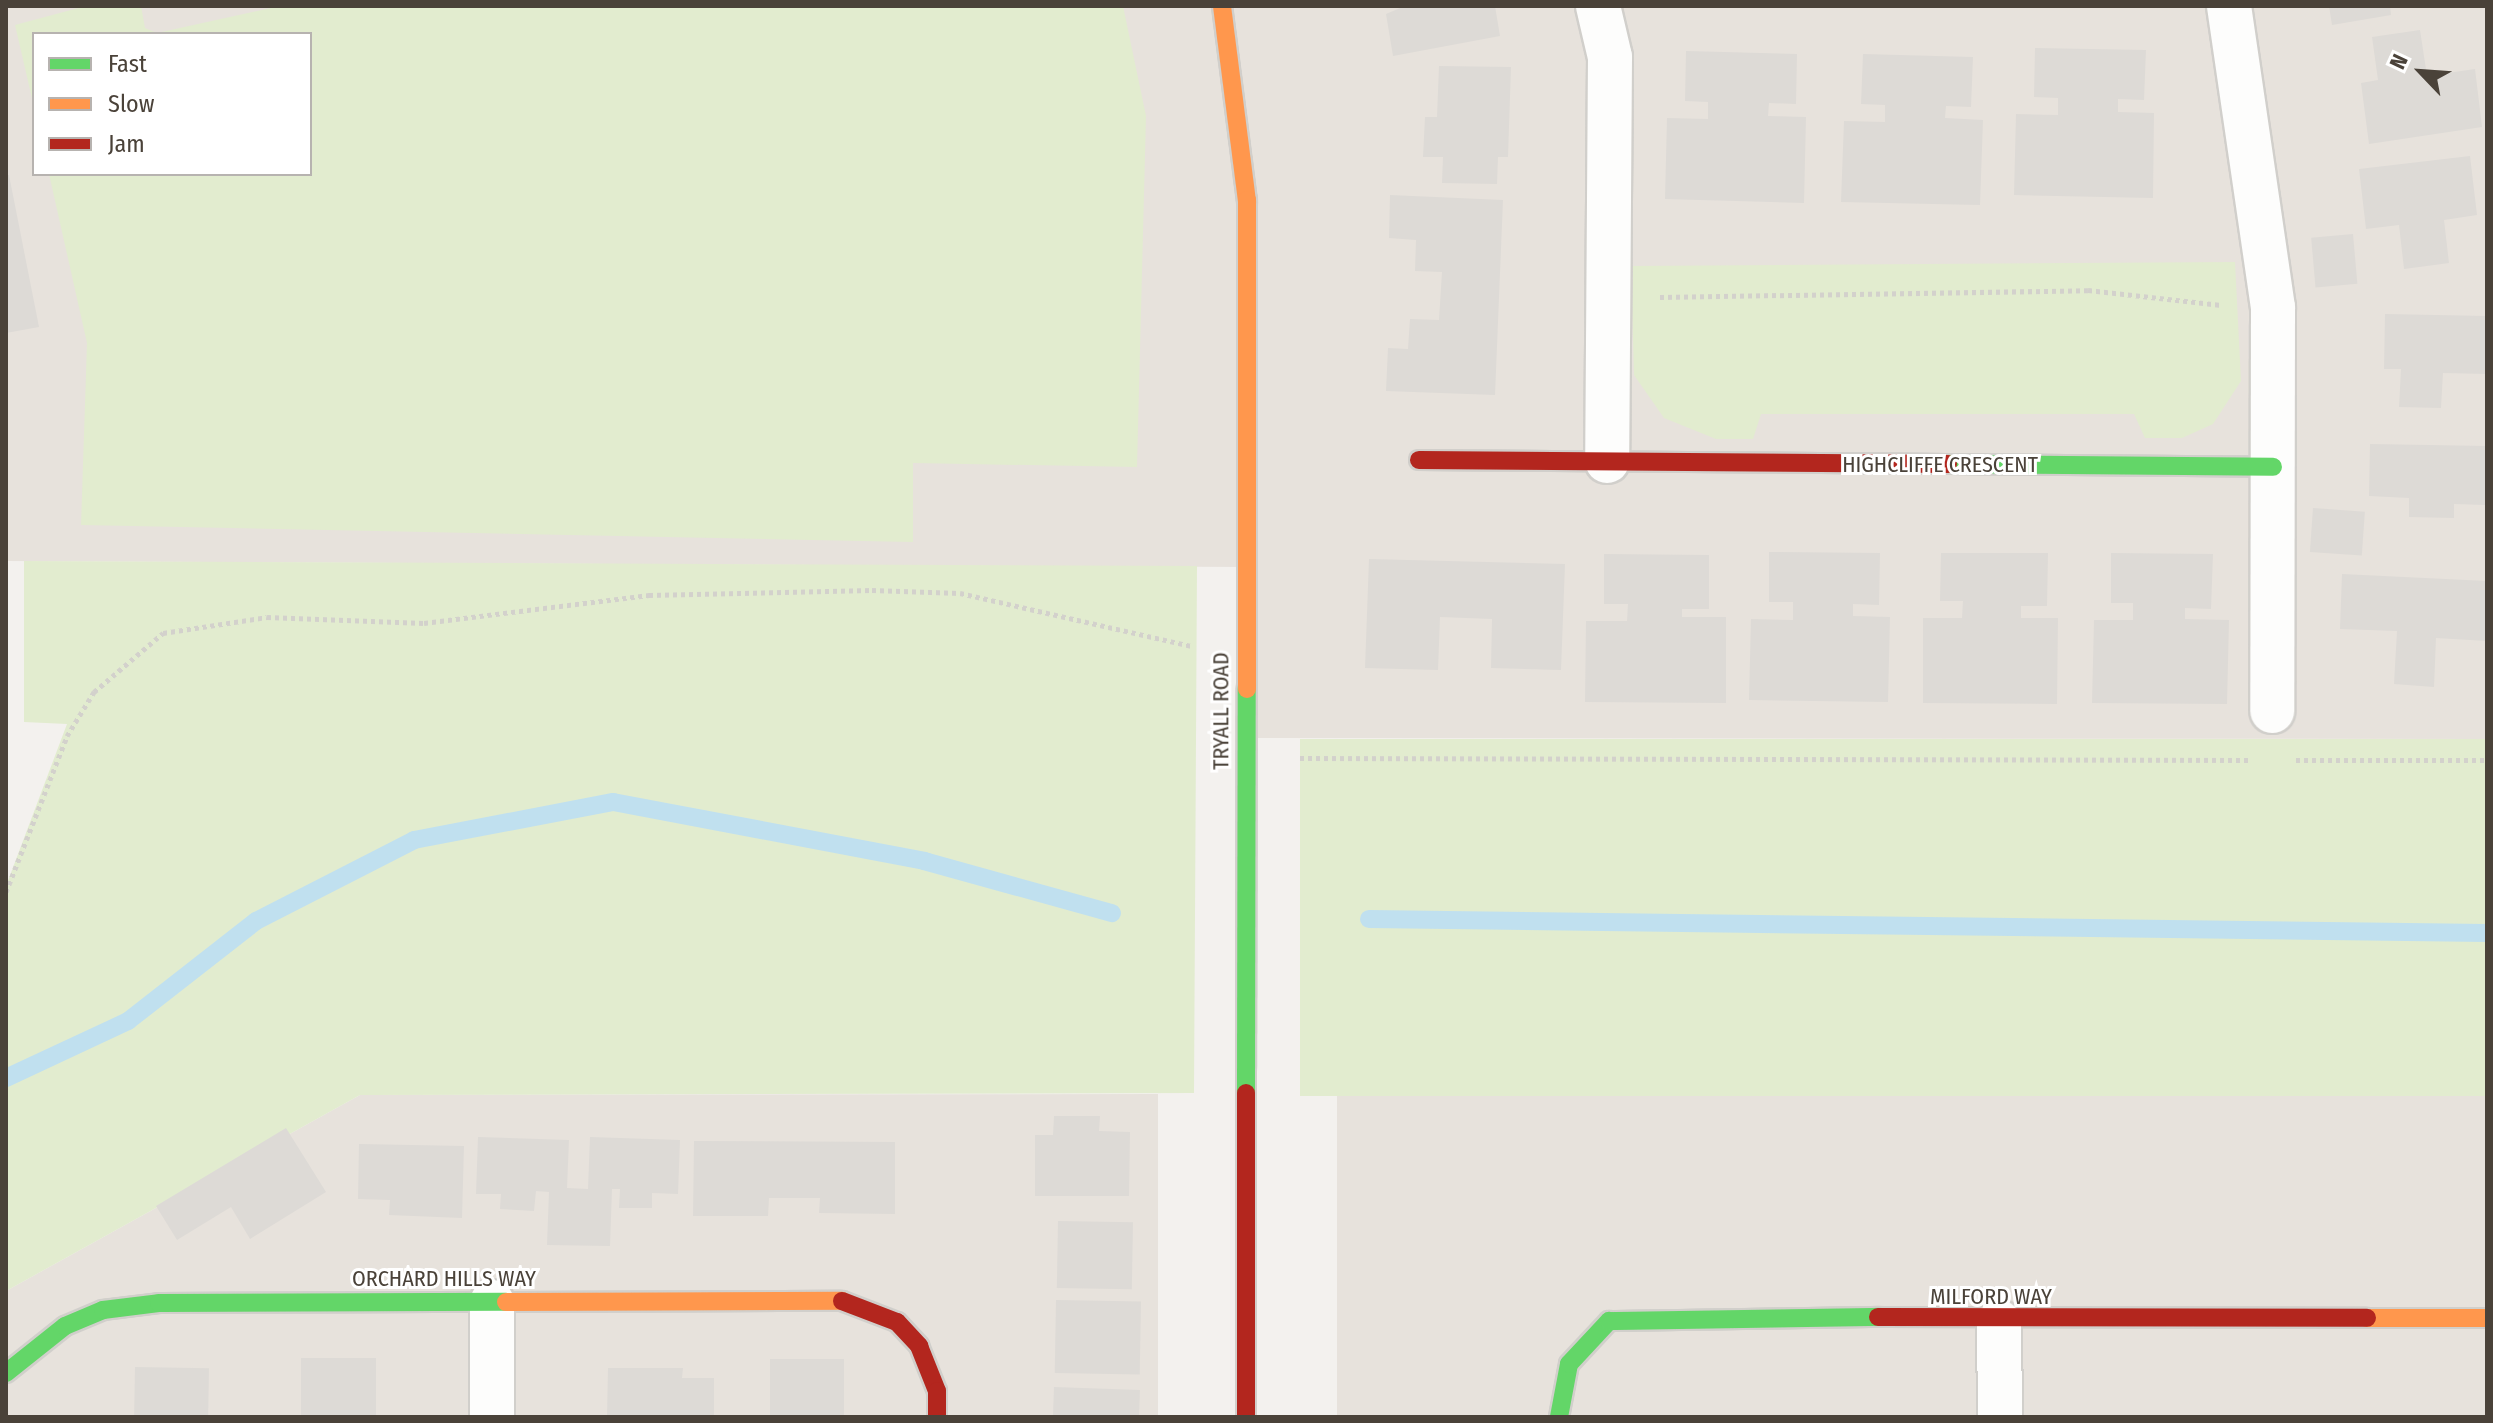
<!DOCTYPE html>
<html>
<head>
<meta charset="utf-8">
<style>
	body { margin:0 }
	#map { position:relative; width:2493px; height:1423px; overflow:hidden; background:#f3f1ee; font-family:"Fira Sans Condensed",sans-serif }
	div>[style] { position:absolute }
	.residential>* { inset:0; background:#e7e2dc; transform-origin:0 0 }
	.green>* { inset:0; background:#e2eccf; transform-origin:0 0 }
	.stream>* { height:18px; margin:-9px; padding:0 9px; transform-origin:9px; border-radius:9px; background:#c0e0ef }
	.building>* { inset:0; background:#dddad6; transform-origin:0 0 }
	.path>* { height:5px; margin-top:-2.5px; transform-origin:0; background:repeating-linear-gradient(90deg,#d3d1cc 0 4px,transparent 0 8px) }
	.roads { filter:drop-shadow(2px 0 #d1cfcb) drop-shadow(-2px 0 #d1cfcb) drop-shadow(0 2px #d1cfcb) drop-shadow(0 -2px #d1cfcb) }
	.street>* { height:44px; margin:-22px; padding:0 22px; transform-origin:22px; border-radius:22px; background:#fdfdfc }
	.fast>* { height:18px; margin:-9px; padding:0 9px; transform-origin:9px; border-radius:9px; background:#63d668 }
	.slow>* { height:18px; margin:-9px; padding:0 9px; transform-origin:9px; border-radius:9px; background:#ff974d }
	.jam>* { height:18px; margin:-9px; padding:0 9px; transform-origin:9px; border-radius:9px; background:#b3261e }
	span { translate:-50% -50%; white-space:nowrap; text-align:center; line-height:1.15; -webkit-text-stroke:6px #fff; paint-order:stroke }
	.street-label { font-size:22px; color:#4a4239 }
	.frame { position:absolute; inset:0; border:8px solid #4a4239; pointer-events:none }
	.legend { position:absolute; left:32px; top:32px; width:280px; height:144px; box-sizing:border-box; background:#fff; border:2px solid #b7b3b0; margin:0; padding:10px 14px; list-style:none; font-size:24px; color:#4a4239 }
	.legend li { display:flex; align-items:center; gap:16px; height:40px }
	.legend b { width:40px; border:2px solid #b7b3b0 }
	.north { position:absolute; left:2381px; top:32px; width:80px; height:80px; -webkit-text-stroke:6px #fff; paint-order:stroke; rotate:295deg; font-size:22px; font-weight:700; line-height:32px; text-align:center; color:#4a4239 }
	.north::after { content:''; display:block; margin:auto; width:28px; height:36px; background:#4a4239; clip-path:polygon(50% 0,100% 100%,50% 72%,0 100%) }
</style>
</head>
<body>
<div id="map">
	<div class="residential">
		<i style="clip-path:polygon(evenodd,6px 6px,2487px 6px,2487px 739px,1248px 738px,1249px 567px,6px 561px,6px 6px,34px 34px,310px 34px,310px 174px,34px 174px,34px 34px)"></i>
		<i style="clip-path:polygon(1158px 1094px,1158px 1417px,6px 1417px,6px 1291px,360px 1095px)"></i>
		<i style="left:1337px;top:1096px;width:1150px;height:321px"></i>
	</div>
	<div class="green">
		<i style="clip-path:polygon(86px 6px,141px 6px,145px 28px,157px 33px,280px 6px,1123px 6px,1146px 116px,1137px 467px,913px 463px,913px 542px,81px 525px,87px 343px,49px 174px,310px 174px,310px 34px,34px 34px,34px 107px,15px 25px)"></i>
		<i style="clip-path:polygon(2235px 262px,2241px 381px,2213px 424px,2182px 438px,2145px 438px,2134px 414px,1761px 414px,1753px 439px,1716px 439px,1664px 418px,1634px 375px,1631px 266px)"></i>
		<i style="clip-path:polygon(24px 561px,1197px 566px,1194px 1093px,360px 1095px,6px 1291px,6px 886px,67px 724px,24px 722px)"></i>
		<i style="left:2487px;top:739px;width:357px;height:1187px;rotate:90deg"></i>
	</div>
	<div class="stream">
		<i style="left:1369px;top:919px;width:1118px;rotate:0.72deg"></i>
		<i style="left:6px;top:1078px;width:135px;rotate:-25deg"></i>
		<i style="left:128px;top:1021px;width:162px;rotate:-38deg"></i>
		<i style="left:256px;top:921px;width:178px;rotate:-27.1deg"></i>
		<i style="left:414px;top:840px;width:203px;rotate:-10.8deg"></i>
		<i style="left:613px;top:802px;width:317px;rotate:10.7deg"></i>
		<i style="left:924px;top:861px;width:195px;rotate:15.5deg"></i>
	</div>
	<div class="building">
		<i style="clip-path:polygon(1405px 6px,1495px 6px,1500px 36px,1393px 56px,1386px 14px)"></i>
		<i style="clip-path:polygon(2329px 6px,2390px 6px,2391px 15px,2332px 25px)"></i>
		<i style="clip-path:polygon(2420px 30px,2427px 76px,2475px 69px,2482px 127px,2369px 144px,2361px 83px,2378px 80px,2372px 37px)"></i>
		<i style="clip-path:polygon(2035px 48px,2146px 50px,2144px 100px,2118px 99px,2118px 112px,2154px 113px,2153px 198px,2014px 195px,2016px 114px,2058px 115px,2058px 98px,2034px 97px)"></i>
		<i style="clip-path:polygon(1686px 51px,1797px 54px,1796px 104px,1769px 103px,1768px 116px,1806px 117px,1804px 203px,1665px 199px,1667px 118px,1708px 119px,1708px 102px,1685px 101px)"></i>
		<i style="clip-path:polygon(1863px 54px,1973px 57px,1971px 107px,1946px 106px,1945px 118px,1983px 120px,1980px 205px,1841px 202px,1844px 121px,1885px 122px,1885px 105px,1861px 104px)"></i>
		<i style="clip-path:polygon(1439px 66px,1511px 67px,1508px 157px,1498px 157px,1497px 184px,1442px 183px,1443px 157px,1423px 157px,1425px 117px,1437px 117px)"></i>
		<i style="clip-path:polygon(2470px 156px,2477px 215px,2444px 220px,2449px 263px,2404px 269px,2399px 225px,2366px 229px,2359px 169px)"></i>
		<i style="clip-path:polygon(9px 175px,39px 327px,6px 333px,6px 176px)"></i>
		<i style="clip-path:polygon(1390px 195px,1503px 200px,1495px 395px,1386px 391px,1388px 348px,1408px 349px,1410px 319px,1439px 320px,1442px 272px,1415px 271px,1416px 240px,1389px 238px)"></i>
		<i style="left:2353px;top:234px;width:50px;height:42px;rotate:85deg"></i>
		<i style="clip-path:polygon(2385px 314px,2487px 316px,2487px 374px,2443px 373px,2441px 408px,2399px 407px,2401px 369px,2384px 369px)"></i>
		<i style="clip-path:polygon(2370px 444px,2487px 446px,2485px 505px,2454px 504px,2454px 518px,2409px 517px,2409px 498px,2369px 496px)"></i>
		<i style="left:2313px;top:508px;width:52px;height:44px;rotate:4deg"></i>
		<i style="clip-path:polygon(1769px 552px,1880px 553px,1879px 605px,1853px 604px,1853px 616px,1890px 617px,1888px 702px,1749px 700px,1751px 619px,1793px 620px,1793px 602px,1769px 602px)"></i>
		<i style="clip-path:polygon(1941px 553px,2048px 553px,2047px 606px,2021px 606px,2021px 618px,2058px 618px,2057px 704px,1923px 703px,1923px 618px,1962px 618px,1963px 601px,1940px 601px)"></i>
		<i style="clip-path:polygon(2111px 553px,2213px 554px,2211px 609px,2185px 608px,2185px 619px,2229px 620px,2227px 704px,2092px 703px,2094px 620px,2133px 620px,2133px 603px,2111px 603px)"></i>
		<i style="clip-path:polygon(1604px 554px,1709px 555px,1709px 609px,1682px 609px,1682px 617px,1726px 617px,1726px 703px,1585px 702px,1586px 621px,1627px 621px,1628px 604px,1604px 604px)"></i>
		<i style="clip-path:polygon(1369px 559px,1565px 564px,1561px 670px,1491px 668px,1492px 619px,1440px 617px,1438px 670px,1365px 668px)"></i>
		<i style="clip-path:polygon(2342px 574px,2487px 581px,2487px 641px,2436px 638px,2434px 687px,2394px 684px,2397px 631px,2340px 629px)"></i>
		<i style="clip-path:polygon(1054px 1116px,1100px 1116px,1099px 1131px,1130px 1132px,1129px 1196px,1035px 1196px,1035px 1135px,1053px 1135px)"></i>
		<i style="clip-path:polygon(286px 1128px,326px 1192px,250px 1239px,231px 1207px,177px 1240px,156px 1206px)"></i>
		<i style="clip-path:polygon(478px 1137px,569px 1140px,567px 1188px,588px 1189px,590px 1137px,680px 1140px,678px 1194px,652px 1193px,652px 1208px,619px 1208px,620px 1189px,612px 1189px,610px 1246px,547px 1245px,549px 1192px,536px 1191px,534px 1211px,500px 1209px,501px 1194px,476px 1194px)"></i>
		<i style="clip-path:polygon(694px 1141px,895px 1142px,895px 1214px,819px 1213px,820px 1198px,769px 1198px,768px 1216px,693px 1216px)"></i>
		<i style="clip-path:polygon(359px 1144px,464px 1146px,462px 1218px,389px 1215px,390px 1200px,358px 1199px)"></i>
		<i style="left:1058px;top:1221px;width:75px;height:67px;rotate:1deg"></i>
		<i style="left:1056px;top:1300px;width:85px;height:73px;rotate:1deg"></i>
		<i style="left:301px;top:1358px;width:75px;height:59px"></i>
		<i style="left:770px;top:1359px;width:74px;height:58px"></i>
		<i style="left:135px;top:1367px;width:74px;height:50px;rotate:1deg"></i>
		<i style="clip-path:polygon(608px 1368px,683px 1368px,682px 1378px,714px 1378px,714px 1417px,607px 1417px)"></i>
		<i style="left:1054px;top:1387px;width:86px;height:30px;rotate:2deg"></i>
	</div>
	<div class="path">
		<i style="left:1660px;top:297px;width:428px;rotate:-0.9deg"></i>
		<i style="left:2088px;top:290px;width:134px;rotate:6.4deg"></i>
		<i style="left:1300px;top:758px;width:950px;rotate:0.12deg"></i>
		<i style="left:2296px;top:760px;width:191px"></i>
		<i style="left:6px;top:892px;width:168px;rotate:-68.6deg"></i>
		<i style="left:67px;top:736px;width:52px;rotate:-58.5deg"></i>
		<i style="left:94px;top:692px;width:91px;rotate:-40.5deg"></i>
		<i style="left:163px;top:633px;width:105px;rotate:-8.7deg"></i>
		<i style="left:267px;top:617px;width:157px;rotate:2.2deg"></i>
		<i style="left:424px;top:623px;width:227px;rotate:-7.1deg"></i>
		<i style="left:649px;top:595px;width:223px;rotate:-1.3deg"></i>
		<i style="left:872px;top:590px;width:88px;rotate:2deg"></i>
		<i style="left:960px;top:593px;width:238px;rotate:12.9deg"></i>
	</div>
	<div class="roads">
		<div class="street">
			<i style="left:1598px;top:6px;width:52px;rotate:76.8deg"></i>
			<i style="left:1610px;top:57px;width:404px;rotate:90.4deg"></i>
			<i style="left:2229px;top:6px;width:304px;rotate:81.7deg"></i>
			<i style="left:2273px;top:307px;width:404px;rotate:90.1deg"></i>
			<i style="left:1999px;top:1322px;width:95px;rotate:89.4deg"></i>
			<i style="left:492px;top:1417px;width:115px;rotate:-90deg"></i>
		</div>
		<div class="fast">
			<i style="left:1948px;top:464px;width:325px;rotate:0.5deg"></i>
			<i style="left:1246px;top:1093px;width:404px;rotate:-89.9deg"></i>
			<i style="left:6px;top:1373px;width:75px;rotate:-38.5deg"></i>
			<i style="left:65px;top:1326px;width:41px;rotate:-22.8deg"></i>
			<i style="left:103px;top:1310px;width:56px;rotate:-7.1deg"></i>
			<i style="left:159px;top:1303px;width:347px;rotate:-0.2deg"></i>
			<i style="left:1559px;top:1417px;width:54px;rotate:-79.3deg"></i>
			<i style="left:1569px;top:1364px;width:59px;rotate:-47.1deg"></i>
			<i style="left:1609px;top:1321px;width:269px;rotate:-0.9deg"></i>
		</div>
		<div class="slow">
			<i style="left:1222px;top:6px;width:196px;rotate:82.7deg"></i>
			<i style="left:1247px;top:200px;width:489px;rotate:90deg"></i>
			<i style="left:506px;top:1302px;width:336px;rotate:-0.2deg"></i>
			<i style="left:2367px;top:1318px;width:120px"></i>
		</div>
		<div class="jam">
			<i style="left:1419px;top:460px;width:529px;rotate:0.43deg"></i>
			<i style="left:842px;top:1301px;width:59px;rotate:20.9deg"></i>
			<i style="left:897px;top:1322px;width:33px;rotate:47deg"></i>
			<i style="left:919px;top:1346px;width:48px;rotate:68.2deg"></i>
			<i style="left:937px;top:1391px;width:26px;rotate:90deg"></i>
			<i style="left:1878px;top:1317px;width:489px;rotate:0.1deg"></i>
			<i style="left:1246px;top:1417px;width:324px;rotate:-90deg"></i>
		</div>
	</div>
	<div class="street-label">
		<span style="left:1940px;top:465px">HIGHCLIFFE CRESCENT</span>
		<span style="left:1221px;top:711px;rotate:-90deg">TRYALL ROAD</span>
		<span style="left:444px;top:1279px">ORCHARD HILLS WAY</span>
		<span style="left:1991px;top:1297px">MILFORD WAY</span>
	</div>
	<div class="frame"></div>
	<ul class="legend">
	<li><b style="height:10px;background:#63d668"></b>Fast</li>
	<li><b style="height:10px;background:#ff974d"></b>Slow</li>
	<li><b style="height:10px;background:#b3261e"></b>Jam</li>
	</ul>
	<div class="north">N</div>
</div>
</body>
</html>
